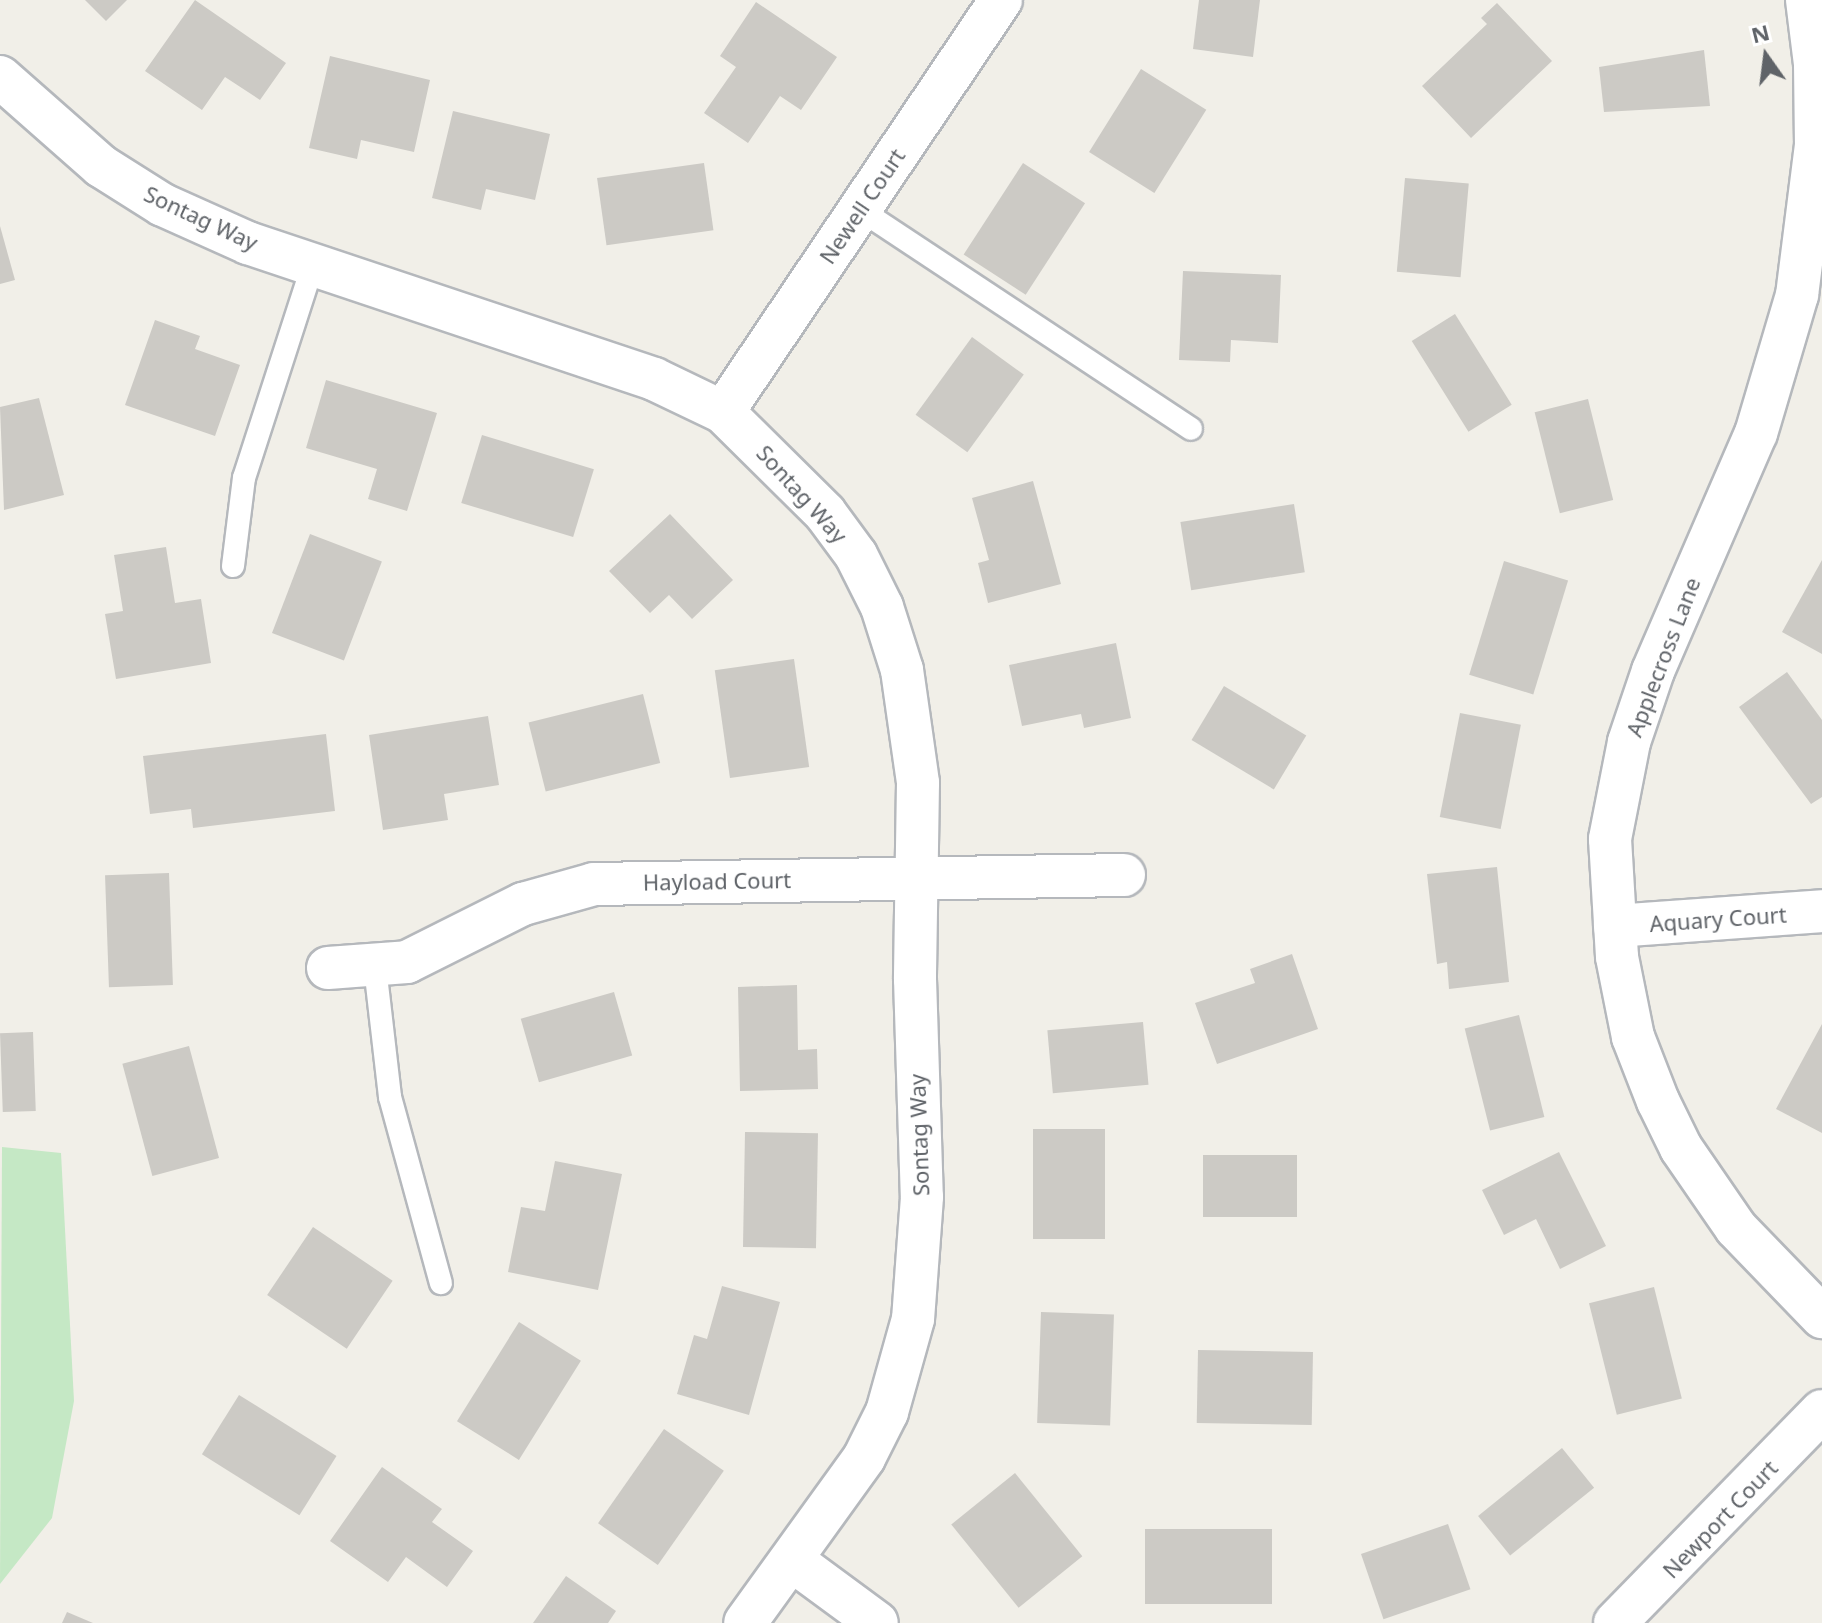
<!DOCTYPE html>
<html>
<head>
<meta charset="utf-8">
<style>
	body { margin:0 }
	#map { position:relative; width:1822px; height:1623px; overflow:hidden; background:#f1efe8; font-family:"Noto Sans",sans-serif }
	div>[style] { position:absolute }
	.green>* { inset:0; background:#c5e8c5 }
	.building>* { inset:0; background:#cccac5; transform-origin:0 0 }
	.roads { filter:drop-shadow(2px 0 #b5b8bc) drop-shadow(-2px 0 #b5b8bc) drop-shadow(0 2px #b5b8bc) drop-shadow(0 -2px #b5b8bc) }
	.service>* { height:22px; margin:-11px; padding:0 11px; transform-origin:11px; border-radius:11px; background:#fff }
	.minor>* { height:42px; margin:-21px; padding:0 21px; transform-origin:21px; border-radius:21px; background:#fff }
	span { translate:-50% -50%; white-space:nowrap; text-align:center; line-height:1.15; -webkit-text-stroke:8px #fff; paint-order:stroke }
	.street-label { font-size:22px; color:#5f6368 }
	.north { position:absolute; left:1726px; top:16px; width:80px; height:80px; -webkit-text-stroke:6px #fff; paint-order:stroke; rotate:346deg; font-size:22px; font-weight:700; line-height:32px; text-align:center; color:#5f6368 }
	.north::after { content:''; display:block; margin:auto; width:28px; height:36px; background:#5f6368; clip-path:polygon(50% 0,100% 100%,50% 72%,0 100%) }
</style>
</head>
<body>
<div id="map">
	<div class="green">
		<i style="clip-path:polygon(2px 1147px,61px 1153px,74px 1401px,52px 1518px,0 1584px)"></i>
	</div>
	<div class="building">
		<i style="clip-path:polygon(85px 0,127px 0,106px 21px)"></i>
		<i style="clip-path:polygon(195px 0,286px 63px,260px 100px,225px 77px,202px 110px,145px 71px)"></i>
		<i style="clip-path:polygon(1199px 0,1260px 0,1253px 57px,1193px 49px)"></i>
		<i style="clip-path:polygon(756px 2px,837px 57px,801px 110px,780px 96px,748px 143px,704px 113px,736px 67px,720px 56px)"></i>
		<i style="clip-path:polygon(1497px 3px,1552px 61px,1471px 138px,1422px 86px,1487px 24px,1481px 18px)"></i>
		<i style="clip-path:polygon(1704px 50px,1710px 106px,1604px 112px,1599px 67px)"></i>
		<i style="clip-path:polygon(330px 56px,430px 80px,414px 152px,361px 140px,357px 159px,309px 148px)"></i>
		<i style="left:1141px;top:69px;width:77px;height:98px;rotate:32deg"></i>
		<i style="clip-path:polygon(453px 111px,550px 134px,535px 200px,486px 189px,481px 210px,432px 198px)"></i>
		<i style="left:704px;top:163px;width:68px;height:108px;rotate:82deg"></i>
		<i style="left:1023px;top:163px;width:74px;height:109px;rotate:33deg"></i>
		<i style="left:1405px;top:178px;width:64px;height:94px;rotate:5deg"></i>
		<i style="clip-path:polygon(0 226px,15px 280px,0 284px)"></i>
		<i style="clip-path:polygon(1183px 271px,1281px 275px,1278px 343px,1231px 340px,1230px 362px,1179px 360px)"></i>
		<i style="left:1455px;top:314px;width:107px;height:51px;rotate:58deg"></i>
		<i style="clip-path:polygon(155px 320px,200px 336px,195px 349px,240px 365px,215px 436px,125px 405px)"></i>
		<i style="left:972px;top:337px;width:64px;height:96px;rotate:36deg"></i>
		<i style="clip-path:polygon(326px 380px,437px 413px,407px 511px,368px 499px,377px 469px,306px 448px)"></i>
		<i style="clip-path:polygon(39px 398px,64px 495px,4px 510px,0 407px)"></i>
		<i style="left:1588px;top:399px;width:104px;height:55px;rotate:76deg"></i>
		<i style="left:482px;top:435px;width:117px;height:71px;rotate:17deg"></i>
		<i style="clip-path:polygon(1033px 481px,1061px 584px,988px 603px,978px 563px,989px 560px,972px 498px)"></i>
		<i style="left:1294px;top:504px;width:69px;height:115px;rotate:81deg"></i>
		<i style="clip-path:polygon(670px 514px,733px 580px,692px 619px,669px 595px,650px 613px,609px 571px)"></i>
		<i style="left:310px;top:534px;width:77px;height:106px;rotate:21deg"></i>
		<i style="clip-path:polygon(166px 547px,175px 603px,201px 599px,211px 663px,116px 679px,105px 614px,123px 611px,114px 555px)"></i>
		<i style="clip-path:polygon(1822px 560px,1822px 654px,1782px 632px)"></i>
		<i style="left:1504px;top:561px;width:67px;height:119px;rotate:17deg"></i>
		<i style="clip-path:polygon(1116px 643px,1131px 718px,1084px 728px,1081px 714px,1022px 726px,1009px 665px)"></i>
		<i style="left:794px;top:659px;width:109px;height:80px;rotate:82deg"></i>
		<i style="clip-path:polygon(1787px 672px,1822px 720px,1822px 797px,1811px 804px,1739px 707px)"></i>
		<i style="left:1224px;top:686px;width:96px;height:63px;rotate:31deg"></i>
		<i style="left:643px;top:694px;width:71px;height:118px;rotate:76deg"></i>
		<i style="left:1460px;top:713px;width:62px;height:106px;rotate:11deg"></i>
		<i style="clip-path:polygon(488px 716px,499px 785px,444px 794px,448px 820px,383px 830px,369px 735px)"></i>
		<i style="clip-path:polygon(326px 734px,335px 811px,193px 828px,191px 809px,150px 814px,143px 756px)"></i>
		<i style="clip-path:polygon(1497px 867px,1509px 982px,1449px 989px,1447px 962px,1437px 964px,1427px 874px)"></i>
		<i style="left:169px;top:873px;width:112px;height:64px;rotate:88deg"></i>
		<i style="clip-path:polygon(1292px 954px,1318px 1029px,1217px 1064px,1195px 1003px,1255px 983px,1250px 969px)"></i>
		<i style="clip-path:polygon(797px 985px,798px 1050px,817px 1049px,818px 1089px,740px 1091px,738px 987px)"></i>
		<i style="left:614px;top:992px;width:66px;height:97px;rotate:74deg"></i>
		<i style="left:1519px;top:1015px;width:105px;height:56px;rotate:76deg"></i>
		<i style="left:1143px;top:1022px;width:63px;height:96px;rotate:85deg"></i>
		<i style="clip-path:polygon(1822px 1024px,1822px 1133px,1776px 1109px)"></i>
		<i style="left:33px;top:1032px;width:79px;height:33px;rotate:88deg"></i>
		<i style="left:189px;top:1046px;width:116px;height:69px;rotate:75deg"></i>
		<i style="left:1033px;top:1129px;width:72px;height:110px"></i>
		<i style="left:745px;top:1132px;width:73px;height:115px;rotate:1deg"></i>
		<i style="clip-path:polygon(1559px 1152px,1606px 1246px,1560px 1269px,1536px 1219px,1504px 1235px,1482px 1190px)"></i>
		<i style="left:1203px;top:1155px;width:94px;height:62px"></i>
		<i style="clip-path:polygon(555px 1161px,622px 1174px,598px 1290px,508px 1272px,521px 1207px,545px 1211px)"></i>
		<i style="left:313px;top:1227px;width:96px;height:82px;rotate:34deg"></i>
		<i style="clip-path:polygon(722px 1286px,780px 1302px,749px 1415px,677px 1394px,694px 1335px,707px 1339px)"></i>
		<i style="left:1654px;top:1287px;width:115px;height:67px;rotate:76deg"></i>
		<i style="left:1041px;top:1312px;width:73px;height:111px;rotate:2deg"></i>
		<i style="left:519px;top:1322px;width:73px;height:117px;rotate:32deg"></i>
		<i style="left:1198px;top:1350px;width:115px;height:73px;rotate:1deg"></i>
		<i style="left:239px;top:1395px;width:115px;height:70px;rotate:32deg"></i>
		<i style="left:664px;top:1429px;width:73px;height:115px;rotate:35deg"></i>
		<i style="left:1562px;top:1448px;width:51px;height:108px;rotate:51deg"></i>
		<i style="clip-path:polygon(382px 1467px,442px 1509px,432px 1522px,473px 1551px,447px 1587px,406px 1557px,388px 1582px,330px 1541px)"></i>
		<i style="left:1015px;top:1473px;width:107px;height:82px;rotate:51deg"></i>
		<i style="left:1448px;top:1524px;width:69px;height:92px;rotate:71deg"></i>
		<i style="left:1272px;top:1529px;width:75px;height:127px;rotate:90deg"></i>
		<i style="clip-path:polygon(566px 1576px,616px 1611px,608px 1623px,533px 1623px)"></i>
		<i style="clip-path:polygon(67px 1612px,93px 1623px,62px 1623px)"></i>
	</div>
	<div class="roads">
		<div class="service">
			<i style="left:859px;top:209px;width:398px;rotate:33.5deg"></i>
			<i style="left:233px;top:566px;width:89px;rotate:-82.9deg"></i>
			<i style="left:244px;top:478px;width:224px;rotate:-72.1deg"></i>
			<i style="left:375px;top:967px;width:131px;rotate:83.4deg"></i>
			<i style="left:390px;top:1097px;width:193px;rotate:74.7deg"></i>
		</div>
		<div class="minor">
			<i style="left:1807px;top:0;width:64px;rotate:82.9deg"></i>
			<i style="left:1815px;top:64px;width:81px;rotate:89.3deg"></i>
			<i style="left:1816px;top:145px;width:151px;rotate:97.2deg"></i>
			<i style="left:1797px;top:295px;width:144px;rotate:106.5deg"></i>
			<i style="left:1756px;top:433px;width:259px;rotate:113.4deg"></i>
			<i style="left:1653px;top:671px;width:75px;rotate:108.7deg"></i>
			<i style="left:1629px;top:742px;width:99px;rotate:101.1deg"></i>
			<i style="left:1610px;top:839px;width:118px;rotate:86.6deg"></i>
			<i style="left:1617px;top:957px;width:82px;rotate:78.7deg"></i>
			<i style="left:1633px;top:1037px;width:69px;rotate:68.7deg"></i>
			<i style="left:1658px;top:1101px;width:52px;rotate:63.9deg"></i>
			<i style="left:1681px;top:1148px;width:97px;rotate:55.5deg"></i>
			<i style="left:1736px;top:1228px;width:124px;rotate:46deg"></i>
			<i style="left:0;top:77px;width:135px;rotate:41.4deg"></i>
			<i style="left:101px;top:166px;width:73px;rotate:32.2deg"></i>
			<i style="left:163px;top:205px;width:93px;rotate:24.1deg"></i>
			<i style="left:248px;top:243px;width:428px;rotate:18.5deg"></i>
			<i style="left:654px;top:379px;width:76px;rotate:25.6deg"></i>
			<i style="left:723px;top:412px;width:144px;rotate:44.7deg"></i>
			<i style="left:825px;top:513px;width:52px;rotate:53.6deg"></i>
			<i style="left:856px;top:555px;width:58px;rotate:63.4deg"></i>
			<i style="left:882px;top:607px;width:66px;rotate:72.4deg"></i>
			<i style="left:902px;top:670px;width:114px;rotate:81.9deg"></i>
			<i style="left:918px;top:783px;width:196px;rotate:90.9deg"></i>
			<i style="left:915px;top:979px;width:218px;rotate:88.2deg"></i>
			<i style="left:922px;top:1197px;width:122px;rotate:94.2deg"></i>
			<i style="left:913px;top:1319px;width:97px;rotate:105.6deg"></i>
			<i style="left:887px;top:1412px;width:51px;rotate:116.6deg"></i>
			<i style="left:864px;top:1458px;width:203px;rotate:125.8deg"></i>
			<i style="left:723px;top:412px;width:497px;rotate:-56deg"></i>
			<i style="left:1615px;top:926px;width:208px;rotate:-4.1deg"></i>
			<i style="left:328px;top:968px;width:79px;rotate:-4.3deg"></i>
			<i style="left:407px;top:962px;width:130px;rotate:-26.6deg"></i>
			<i style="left:523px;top:904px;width:74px;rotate:-15.7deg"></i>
			<i style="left:594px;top:884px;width:530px;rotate:-0.97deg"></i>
			<i style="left:793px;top:1561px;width:104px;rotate:36.4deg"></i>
			<i style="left:1615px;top:1623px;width:296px;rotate:-45.7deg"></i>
		</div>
	</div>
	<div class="street-label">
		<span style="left:862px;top:206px;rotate:-56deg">Newell Court</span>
		<span style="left:201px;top:218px;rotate:25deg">Sontag Way</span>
		<span style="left:802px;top:494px;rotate:48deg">Sontag Way</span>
		<span style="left:1663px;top:657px;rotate:-69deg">Applecross Lane</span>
		<span style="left:717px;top:881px;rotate:-1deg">Hayload Court</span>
		<span style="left:1718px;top:919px;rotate:-4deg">Aquary Court</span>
		<span style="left:919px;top:1135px;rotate:-92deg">Sontag Way</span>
		<span style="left:1720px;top:1519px;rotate:-46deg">Newport Court</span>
	</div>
	<div class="north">N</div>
</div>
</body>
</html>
